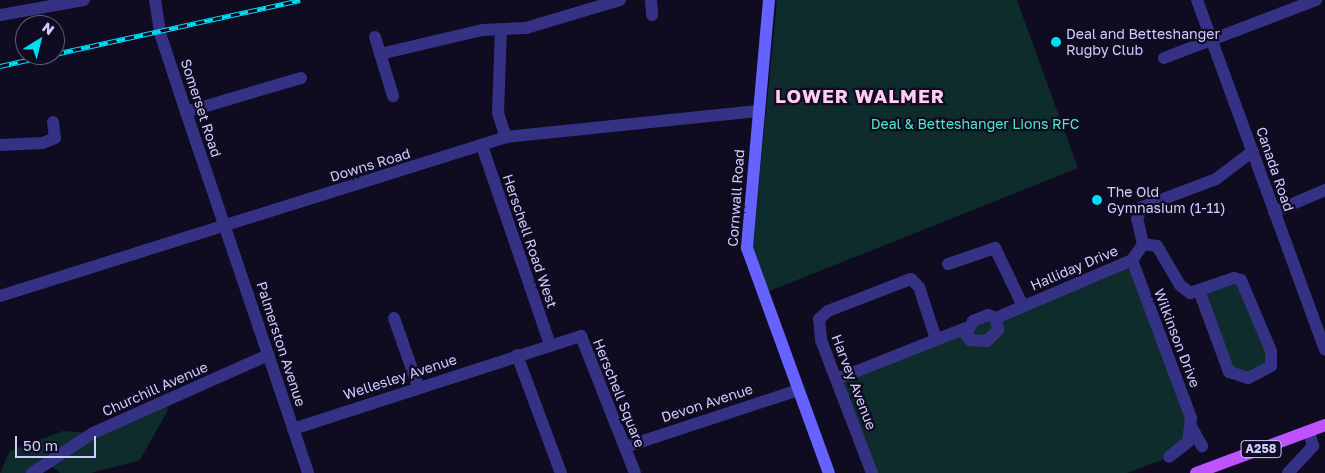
<!DOCTYPE html>
<html>
<head>
<meta charset="utf-8">
<style>
	body { margin:0 }
	#map { position:relative; width:1325px; height:473px; overflow:hidden; background:#0f0b21; font-family:"Golos Text",sans-serif }
	div>[style] { position:absolute }
	.green>* { inset:0; background:#0e2c2b; transform-origin:0 0 }
	.minor>* { height:12px; margin:-6px; padding:0 6px; transform-origin:6px; border-radius:6px; background:#353285 }
	.tertiary>* { height:12px; margin:-6px; padding:0 6px; transform-origin:6px; border-radius:6px; background:#353285 }
	.secondary>* { height:12px; margin:-6px; padding:0 6px; transform-origin:6px; border-radius:6px; background:#6662ff }
	.primary>* { height:12px; margin:-6px; padding:0 6px; transform-origin:6px; border-radius:6px; background:#be52ff }
	.rail>* { height:5px; margin-top:-2.5px; transform-origin:0; background:repeating-linear-gradient(90deg,#0f0b21 0 9px,#00def6 0 18px); box-sizing:border-box; border-block:1px solid #00def6 }
	.dots>* { width:14px; height:14px; translate:-50% -50%; box-sizing:border-box; border:2px solid #0f0b21; border-radius:50% }
	span { translate:-50% -50%; white-space:nowrap; text-align:center; line-height:1.15; -webkit-text-stroke:4.5px #0f0b21; paint-order:stroke }
	.shield-label span { padding:1px 4px; background:#0f0b21; border:1px solid; border-radius:4px; -webkit-text-stroke-width:0 }
	.shield-label { font-size:12px; color:#d1cbff; font-weight:700 }
	.poi-label { font-size:14px; color:#d1cbff }
	.left { translate:0 -50%; text-align:left }
	.street-label { font-size:14px; color:#d1cbff }
	.park-label { font-size:14px; color:#4deac2 }
	.district-label { font-size:19px; color:#ffcded; font-weight:700; letter-spacing:1px }
	.north { position:absolute; left:15px; top:15px; width:50px; height:50px; box-sizing:border-box; background:#0f0b21; border:1px solid #5d587a; border-radius:50%; rotate:36deg; font-size:14px; font-weight:700; line-height:20px; text-align:center; color:#d1cbff }
	.north::after { content:''; display:block; margin:auto; width:18px; height:22px; background:#00def6; clip-path:polygon(50% 0,100% 100%,50% 72%,0 100%) }
	.scale { position:absolute; left:15px; top:436px; width:81px; height:22px; box-sizing:border-box; border:2px solid #d1cbff; border-top:0; padding-left:6px; font-size:15px; line-height:18px; white-space:nowrap; color:#d1cbff; -webkit-text-stroke:4px #0f0b21; paint-order:stroke }
</style>
</head>
<body>
<div id="map">
	<div class="green">
		<i style="clip-path:polygon(777px 0,1017px 0,1078px 168px,767px 292px,752px 254px)"></i>
		<i style="clip-path:polygon(1132px 260px,1192px 428px,1167px 458px,1127px 473px,872px 473px,837px 379px)"></i>
		<i style="left:1234px;top:278px;width:95px;height:37px;rotate:67deg"></i>
		<i style="clip-path:polygon(166px 403px,168px 410px,140px 460px,91px 473px,60px 473px,47px 463px,32px 473px,0 473px,10px 451px,63px 431px,93px 433px)"></i>
	</div>
	<div class="minor">
		<i style="left:155px;top:0;width:36px;rotate:81deg"></i>
		<i style="left:161px;top:36px;width:80px;rotate:71.8deg"></i>
		<i style="left:186px;top:112px;width:381px;rotate:71.3deg"></i>
		<i style="left:651px;top:0;width:15px;rotate:86deg"></i>
		<i style="left:1197px;top:0;width:372px;rotate:69.9deg"></i>
		<i style="left:501px;top:30px;width:83px;rotate:92.1deg"></i>
		<i style="left:498px;top:113px;width:25px;rotate:72deg"></i>
		<i style="left:375px;top:37px;width:62px;rotate:73deg"></i>
		<i style="left:380px;top:54px;width:105px;rotate:-13.2deg"></i>
		<i style="left:482px;top:30px;width:44px;rotate:-2.6deg"></i>
		<i style="left:526px;top:28px;width:98px;rotate:-16.6deg"></i>
		<i style="left:1164px;top:58px;width:163px;rotate:-20.9deg"></i>
		<i style="left:186px;top:112px;width:120px;rotate:-16.5deg"></i>
		<i style="left:0;top:145px;width:43px;rotate:-2.7deg"></i>
		<i style="left:43px;top:143px;width:13px;rotate:-23deg"></i>
		<i style="left:55px;top:138px;width:16px;rotate:-97deg"></i>
		<i style="left:482px;top:146px;width:210px;rotate:71.1deg"></i>
		<i style="left:1274px;top:212px;width:56px;rotate:-23.3deg"></i>
		<i style="left:1143px;top:244px;width:14px;rotate:8deg"></i>
		<i style="left:1157px;top:246px;width:45px;rotate:59.5deg"></i>
		<i style="left:1180px;top:285px;width:13px;rotate:39deg"></i>
		<i style="left:1190px;top:293px;width:46px;rotate:-18.8deg"></i>
		<i style="left:1234px;top:278px;width:7px;rotate:16deg"></i>
		<i style="left:1241px;top:280px;width:77px;rotate:67.1deg"></i>
		<i style="left:1271px;top:351px;width:15px;rotate:90deg"></i>
		<i style="left:1271px;top:366px;width:26px;rotate:152deg"></i>
		<i style="left:1248px;top:378px;width:20px;rotate:-162deg"></i>
		<i style="left:1229px;top:372px;width:84px;rotate:-110.2deg"></i>
		<i style="left:1132px;top:260px;width:169px;rotate:69.5deg"></i>
		<i style="left:1191px;top:418px;width:24px;rotate:97deg"></i>
		<i style="left:1188px;top:442px;width:24px;rotate:142deg"></i>
		<i style="left:948px;top:264px;width:50px;rotate:-18.8deg"></i>
		<i style="left:995px;top:248px;width:64px;rotate:64.2deg"></i>
		<i style="left:0;top:296px;width:530px;rotate:-17.44deg"></i>
		<i style="left:506px;top:137px;width:253px;rotate:-5.9deg"></i>
		<i style="left:394px;top:318px;width:72px;rotate:70.6deg"></i>
		<i style="left:996px;top:318px;width:12px;rotate:81deg"></i>
		<i style="left:998px;top:330px;width:16px;rotate:135deg"></i>
		<i style="left:987px;top:341px;width:17px;rotate:-177deg"></i>
		<i style="left:970px;top:340px;width:6px;rotate:-129deg"></i>
		<i style="left:966px;top:335px;width:16px;rotate:-63deg"></i>
		<i style="left:973px;top:321px;width:16px;rotate:-22deg"></i>
		<i style="left:988px;top:315px;width:9px;rotate:21deg"></i>
		<i style="left:996px;top:318px;width:148px;rotate:-23.1deg"></i>
		<i style="left:1132px;top:260px;width:19px;rotate:-55deg"></i>
		<i style="left:1143px;top:244px;width:26px;rotate:-103deg"></i>
		<i style="left:1137px;top:219px;width:13px;rotate:-67deg"></i>
		<i style="left:1142px;top:207px;width:79px;rotate:-20.7deg"></i>
		<i style="left:1216px;top:179px;width:46px;rotate:-37.1deg"></i>
		<i style="left:517px;top:355px;width:126px;rotate:69.6deg"></i>
		<i style="left:837px;top:379px;width:139px;rotate:-21.6deg"></i>
		<i style="left:1192px;top:428px;width:21px;rotate:61deg"></i>
		<i style="left:293px;top:429px;width:303px;rotate:-17.9deg"></i>
		<i style="left:581px;top:336px;width:147px;rotate:68.5deg"></i>
		<i style="left:625px;top:447px;width:182px;rotate:-18.2deg"></i>
		<i style="left:32px;top:473px;width:73px;rotate:-33.3deg"></i>
		<i style="left:93px;top:433px;width:192px;rotate:-24deg"></i>
		<i style="left:872px;top:473px;width:142px;rotate:-111deg"></i>
		<i style="left:821px;top:340px;width:21px;rotate:-95deg"></i>
		<i style="left:819px;top:319px;width:12px;rotate:-42deg"></i>
		<i style="left:828px;top:311px;width:89px;rotate:-21.1deg"></i>
		<i style="left:911px;top:279px;width:11px;rotate:45deg"></i>
		<i style="left:919px;top:287px;width:55px;rotate:71.9deg"></i>
		<i style="left:1288px;top:473px;width:37px;rotate:-47deg"></i>
		<i style="left:1313px;top:446px;width:15px;rotate:-106deg"></i>
	</div>
	<div class="tertiary">
		<i style="left:0;top:15px;width:85px;rotate:-10.1deg"></i>
	</div>
	<div class="secondary">
		<i style="left:769px;top:0;width:249px;rotate:95.1deg"></i>
		<i style="left:747px;top:248px;width:239px;rotate:70deg"></i>
	</div>
	<div class="primary">
		<i style="left:1196px;top:473px;width:138px;rotate:-20.4deg"></i>
	</div>
	<div class="rail">
		<i style="left:55px;top:54px;width:251px;rotate:-12.4deg"></i>
		<i style="left:0;top:66px;width:51px;rotate:-12.4deg"></i>
	</div>
	<div class="dots">
		<i style="left:1056px;top:42px;background:#00def6"></i>
		<i style="left:1097px;top:200px;background:#00def6"></i>
	</div>
	<div class="shield-label">
		<span style="left:1261px;top:449px">A258</span>
	</div>
	<div class="poi-label">
		<span class="left" style="left:1066px;top:42px">Deal and Betteshanger<br>Rugby Club</span>
		<span class="left" style="left:1107px;top:200px">The Old<br>Gymnasium (1-11)</span>
	</div>
	<div class="street-label">
		<span style="left:201px;top:108px;rotate:72deg">Somerset Road</span>
		<span style="left:370px;top:165px;rotate:-17deg">Downs Road</span>
		<span style="left:1275px;top:169px;rotate:71deg">Canada Road</span>
		<span style="left:736px;top:198px;rotate:-86deg">Cornwall Road</span>
		<span style="left:530px;top:241px;rotate:71deg">Herschell Road West</span>
		<span style="left:1074px;top:268px;rotate:-23deg">Halliday Drive</span>
		<span style="left:1177px;top:338px;rotate:69deg">Wilkinson Drive</span>
		<span style="left:281px;top:344px;rotate:72deg">Palmerston Avenue</span>
		<span style="left:400px;top:377px;rotate:-18deg">Wellesley Avenue</span>
		<span style="left:854px;top:382px;rotate:69deg">Harvey Avenue</span>
		<span style="left:155px;top:389px;rotate:-24deg">Churchill Avenue</span>
		<span style="left:619px;top:393px;rotate:68deg">Herschell Square</span>
		<span style="left:707px;top:403px;rotate:-18deg">Devon Avenue</span>
	</div>
	<div class="park-label">
		<span style="left:975px;top:124px">Deal &amp; Betteshanger Lions RFC</span>
	</div>
	<div class="district-label">
		<span style="left:860px;top:96px">LOWER WALMER</span>
	</div>
	<div class="north">N</div>
	<div class="scale">50 m</div>
</div>
</body>
</html>
